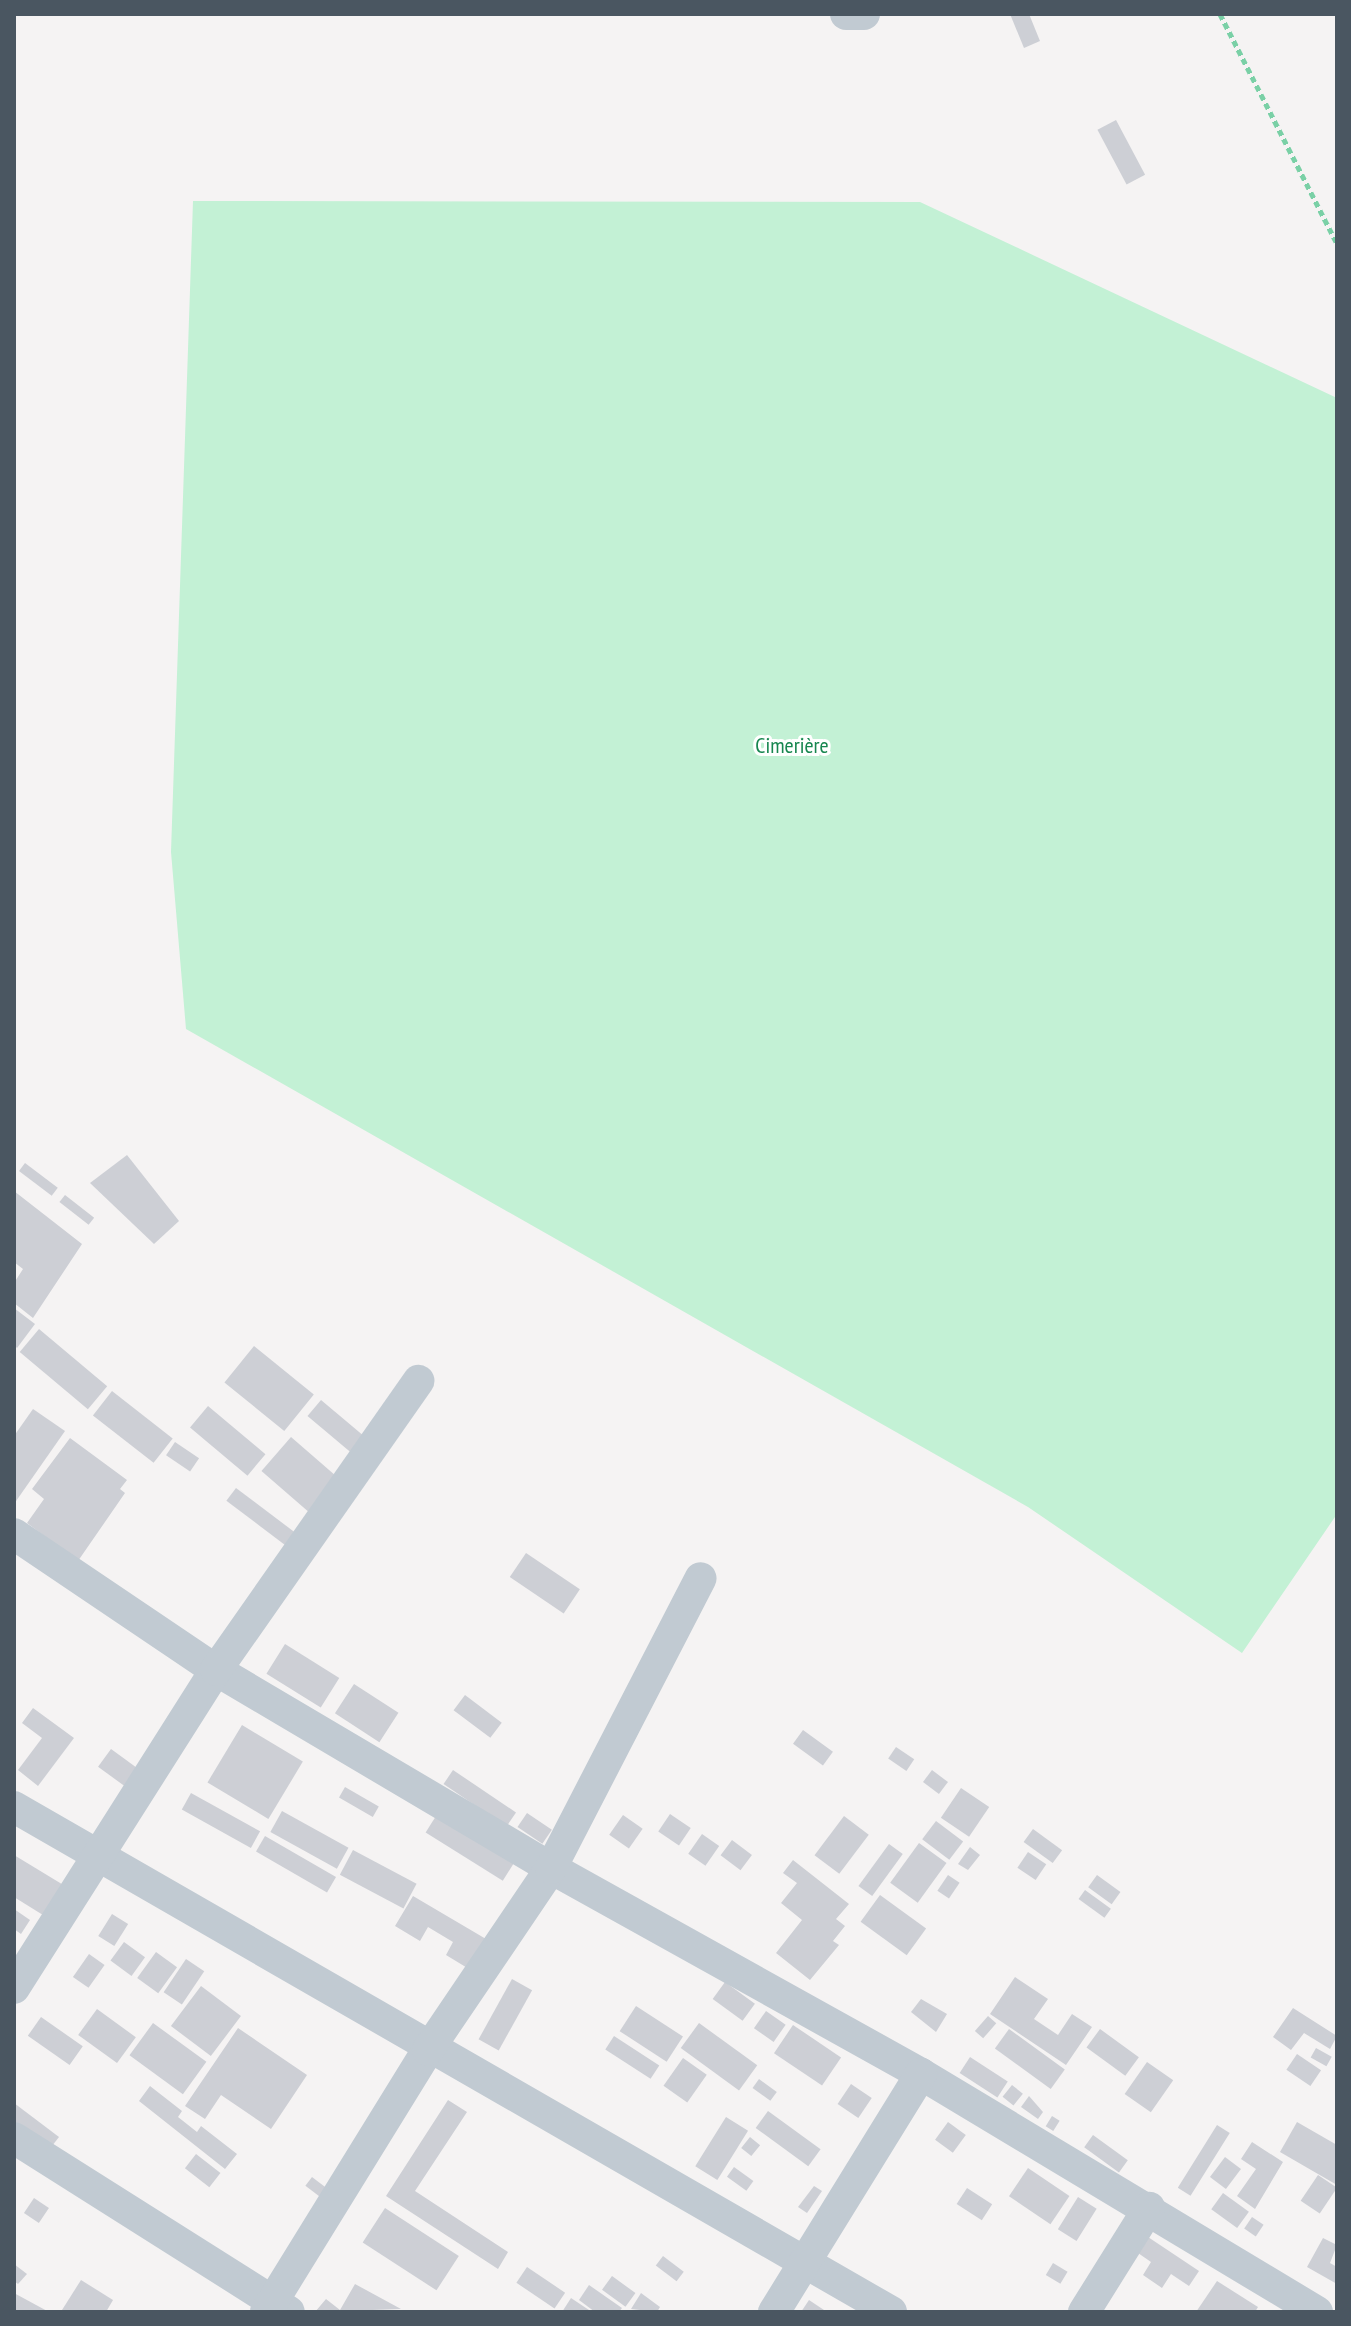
<!DOCTYPE html>
<html>
<head>
<meta charset="utf-8">
<style>
	body { margin:0 }
	#map { position:relative; width:1351px; height:2326px; overflow:hidden; background:#f5f3f3; font-family:"PT Sans Narrow",sans-serif }
	div>[style] { position:absolute }
	.green>* { inset:0; background:#c3f1d5 }
	.building>* { inset:0; background:#cdcfd5; transform-origin:0 0 }
	.path>* { height:5px; margin-top:-2.5px; transform-origin:0; background:repeating-linear-gradient(90deg,#7ad0a6 0 6px,transparent 0 10px) }
	.street>* { height:32px; margin:-16px; padding:0 16px; transform-origin:16px; border-radius:16px; background:#c1cad2 }
	span { translate:-50% -50%; white-space:nowrap; text-align:center; line-height:1.15; -webkit-text-stroke:6px #fff; paint-order:stroke }
	.park-label { font-size:22px; color:#17864f }
	.frame { position:absolute; inset:0; border:16px solid #4a5661; pointer-events:none }
</style>
</head>
<body>
<div id="map">
	<div class="green">
		<i style="clip-path:polygon(193px 201px,920px 202px,1337px 398px,1337px 1514px,1242px 1653px,1028px 1507px,186px 1029px,171px 852px)"></i>
	</div>
	<div class="building">
		<i style="clip-path:polygon(1010px 14px,1029px 14px,1040px 41px,1024px 48px)"></i>
		<i style="left:1116px;top:120px;width:62px;height:21px;rotate:62deg"></i>
		<i style="clip-path:polygon(127px 1155px,179px 1221px,154px 1244px,90px 1183px)"></i>
		<i style="left:25px;top:1163px;width:41px;height:10px;rotate:37deg"></i>
		<i style="clip-path:polygon(14px 1191px,82px 1244px,33px 1318px,14px 1303px,14px 1283px,23px 1269px,14px 1262px)"></i>
		<i style="left:65px;top:1195px;width:37px;height:9px;rotate:38deg"></i>
		<i style="clip-path:polygon(14px 1308px,35px 1324px,17px 1348px,14px 1345px)"></i>
		<i style="left:39px;top:1329px;width:89px;height:30px;rotate:40deg"></i>
		<i style="left:254px;top:1346px;width:77px;height:47px;rotate:39deg"></i>
		<i style="left:112px;top:1391px;width:77px;height:31px;rotate:38deg"></i>
		<i style="left:321px;top:1400px;width:61px;height:21px;rotate:40deg"></i>
		<i style="left:208px;top:1406px;width:75px;height:28px;rotate:40deg"></i>
		<i style="clip-path:polygon(33px 1409px,65px 1431px,14px 1504px,14px 1436px)"></i>
		<i style="left:291px;top:1437px;width:68px;height:45px;rotate:41deg"></i>
		<i style="clip-path:polygon(70px 1438px,127px 1480px,120px 1489px,125px 1493px,78px 1561px,27px 1523px,44px 1499px,32px 1489px)"></i>
		<i style="left:175px;top:1442px;width:29px;height:16px;rotate:34deg"></i>
		<i style="left:236px;top:1488px;width:85px;height:16px;rotate:37deg"></i>
		<i style="left:526px;top:1553px;width:65px;height:29px;rotate:34deg"></i>
		<i style="left:285px;top:1644px;width:64px;height:35px;rotate:32deg"></i>
		<i style="left:354px;top:1684px;width:53px;height:35px;rotate:33deg"></i>
		<i style="left:465px;top:1695px;width:46px;height:19px;rotate:37deg"></i>
		<i style="clip-path:polygon(33px 1708px,74px 1738px,38px 1786px,18px 1770px,42px 1738px,22px 1723px)"></i>
		<i style="left:242px;top:1725px;width:71px;height:67px;rotate:31deg"></i>
		<i style="left:803px;top:1730px;width:37px;height:17px;rotate:36deg"></i>
		<i style="left:896px;top:1747px;width:22px;height:14px;rotate:34deg"></i>
		<i style="left:111px;top:1749px;width:42px;height:22px;rotate:36deg"></i>
		<i style="left:453px;top:1770px;width:76px;height:17px;rotate:34deg"></i>
		<i style="left:932px;top:1770px;width:20px;height:15px;rotate:37deg"></i>
		<i style="left:345px;top:1787px;width:39px;height:12px;rotate:30deg"></i>
		<i style="left:961px;top:1788px;width:34px;height:36px;rotate:34deg"></i>
		<i style="left:191px;top:1793px;width:79px;height:19px;rotate:29deg"></i>
		<i style="left:441px;top:1808px;width:91px;height:29px;rotate:32deg"></i>
		<i style="left:282px;top:1811px;width:76px;height:24px;rotate:29deg"></i>
		<i style="left:527px;top:1813px;width:30px;height:17px;rotate:34deg"></i>
		<i style="left:670px;top:1814px;width:25px;height:21px;rotate:34deg"></i>
		<i style="left:623px;top:1815px;width:24px;height:24px;rotate:35deg"></i>
		<i style="left:844px;top:1816px;width:31px;height:49px;rotate:37deg"></i>
		<i style="left:936px;top:1821px;width:34px;height:23px;rotate:37deg"></i>
		<i style="left:1033px;top:1829px;width:36px;height:16px;rotate:36deg"></i>
		<i style="left:702px;top:1834px;width:21px;height:24px;rotate:35deg"></i>
		<i style="left:265px;top:1836px;width:82px;height:18px;rotate:30deg"></i>
		<i style="left:732px;top:1840px;width:25px;height:19px;rotate:37deg"></i>
		<i style="left:919px;top:1843px;width:34px;height:49px;rotate:36deg"></i>
		<i style="left:889px;top:1844px;width:17px;height:52px;rotate:36deg"></i>
		<i style="clip-path:polygon(970px 1847px,980px 1855px,968px 1870px,958px 1864px)"></i>
		<i style="left:353px;top:1850px;width:72px;height:28px;rotate:28deg"></i>
		<i style="left:1028px;top:1852px;width:22px;height:19px;rotate:34deg"></i>
		<i style="clip-path:polygon(14px 1855px,70px 1889px,51px 1920px,14px 1897px)"></i>
		<i style="clip-path:polygon(793px 1860px,849px 1904px,836px 1919px,845px 1926px,833px 1941px,839px 1945px,810px 1980px,776px 1953px,802px 1920px,781px 1903px,797px 1883px,783px 1873px)"></i>
		<i style="left:948px;top:1875px;width:14px;height:19px;rotate:34deg"></i>
		<i style="left:1097px;top:1875px;width:29px;height:15px;rotate:36deg"></i>
		<i style="left:1085px;top:1890px;width:32px;height:11px;rotate:36deg"></i>
		<i style="left:880px;top:1895px;width:57px;height:33px;rotate:36deg"></i>
		<i style="clip-path:polygon(413px 1896px,486px 1939px,469px 1969px,446px 1955px,453px 1942px,428px 1927px,420px 1941px,395px 1926px)"></i>
		<i style="clip-path:polygon(14px 1909px,30px 1920px,21px 1934px,14px 1929px)"></i>
		<i style="left:112px;top:1914px;width:19px;height:26px;rotate:32deg"></i>
		<i style="left:124px;top:1942px;width:26px;height:23px;rotate:36deg"></i>
		<i style="left:156px;top:1952px;width:26px;height:32px;rotate:36deg"></i>
		<i style="left:89px;top:1954px;width:19px;height:28px;rotate:35deg"></i>
		<i style="left:186px;top:1959px;width:22px;height:40px;rotate:34deg"></i>
		<i style="clip-path:polygon(1015px 1977px,1048px 1999px,1034px 2019px,1058px 2035px,1072px 2014px,1092px 2027px,1066px 2065px,990px 2014px)"></i>
		<i style="left:512px;top:1979px;width:23px;height:69px;rotate:29deg"></i>
		<i style="left:725px;top:1982px;width:37px;height:21px;rotate:36deg"></i>
		<i style="left:201px;top:1986px;width:50px;height:50px;rotate:37deg"></i>
		<i style="clip-path:polygon(921px 1999px,947px 2014px,936px 2032px,911px 2012px)"></i>
		<i style="left:636px;top:2006px;width:56px;height:30px;rotate:33deg"></i>
		<i style="clip-path:polygon(1293px 2008px,1337px 2036px,1330px 2049px,1304px 2033px,1291px 2050px,1273px 2037px)"></i>
		<i style="left:97px;top:2009px;width:48px;height:32px;rotate:36deg"></i>
		<i style="left:766px;top:2011px;width:24px;height:21px;rotate:35deg"></i>
		<i style="left:988px;top:2016px;width:11px;height:20px;rotate:41deg"></i>
		<i style="left:41px;top:2017px;width:51px;height:23px;rotate:35deg"></i>
		<i style="left:153px;top:2023px;width:66px;height:40px;rotate:36deg"></i>
		<i style="left:699px;top:2023px;width:72px;height:31px;rotate:36deg"></i>
		<i style="left:793px;top:2025px;width:58px;height:34px;rotate:34deg"></i>
		<i style="clip-path:polygon(238px 2028px,307px 2075px,271px 2129px,221px 2095px,205px 2119px,185px 2106px)"></i>
		<i style="left:1009px;top:2029px;width:69px;height:24px;rotate:36deg"></i>
		<i style="left:1100px;top:2029px;width:48px;height:23px;rotate:36deg"></i>
		<i style="left:614px;top:2036px;width:54px;height:16px;rotate:33deg"></i>
		<i style="left:1316px;top:2048px;width:18px;height:11px;rotate:29deg"></i>
		<i style="left:1297px;top:2054px;width:29px;height:19px;rotate:34deg"></i>
		<i style="left:970px;top:2057px;width:45px;height:19px;rotate:33deg"></i>
		<i style="left:683px;top:2058px;width:29px;height:34px;rotate:35deg"></i>
		<i style="left:1147px;top:2062px;width:32px;height:39px;rotate:35deg"></i>
		<i style="left:759px;top:2079px;width:22px;height:11px;rotate:36deg"></i>
		<i style="left:851px;top:2084px;width:25px;height:24px;rotate:34deg"></i>
		<i style="left:1012px;top:2085px;width:14px;height:15px;rotate:39deg"></i>
		<i style="clip-path:polygon(150px 2086px,182px 2111px,178px 2117px,197px 2132px,201px 2126px,237px 2154px,225px 2169px,139px 2101px)"></i>
		<i style="clip-path:polygon(1029px 2096px,1043px 2112px,1038px 2119px,1021px 2107px)"></i>
		<i style="clip-path:polygon(448px 2100px,467px 2112px,415px 2191px,508px 2252px,498px 2269px,386px 2196px)"></i>
		<i style="clip-path:polygon(14px 2103px,59px 2137px,45px 2155px,14px 2131px)"></i>
		<i style="left:768px;top:2111px;width:65px;height:21px;rotate:36deg"></i>
		<i style="left:1052px;top:2116px;width:9px;height:12px;rotate:32deg"></i>
		<i style="left:726px;top:2117px;width:26px;height:58px;rotate:32deg"></i>
		<i style="left:948px;top:2122px;width:22px;height:22px;rotate:36deg"></i>
		<i style="clip-path:polygon(1297px 2122px,1337px 2145px,1337px 2185px,1280px 2152px)"></i>
		<i style="left:1217px;top:2125px;width:15px;height:74px;rotate:32deg"></i>
		<i style="left:1093px;top:2135px;width:43px;height:15px;rotate:36deg"></i>
		<i style="left:750px;top:2137px;width:13px;height:14px;rotate:39deg"></i>
		<i style="clip-path:polygon(1252px 2142px,1283px 2162px,1255px 2209px,1237px 2196px,1256px 2169px,1241px 2159px)"></i>
		<i style="left:196px;top:2154px;width:31px;height:18px;rotate:38deg"></i>
		<i style="left:1225px;top:2157px;width:20px;height:25px;rotate:37deg"></i>
		<i style="left:734px;top:2167px;width:24px;height:12px;rotate:36deg"></i>
		<i style="left:1028px;top:2168px;width:50px;height:34px;rotate:34deg"></i>
		<i style="left:1318px;top:2175px;width:23px;height:31px;rotate:34deg"></i>
		<i style="left:312px;top:2177px;width:26px;height:11px;rotate:37deg"></i>
		<i style="clip-path:polygon(814px 2186px,822px 2191px,807px 2213px,798px 2207px)"></i>
		<i style="left:967px;top:2188px;width:30px;height:19px;rotate:33deg"></i>
		<i style="left:1223px;top:2193px;width:32px;height:20px;rotate:36deg"></i>
		<i style="left:1078px;top:2197px;width:22px;height:38px;rotate:32deg"></i>
		<i style="left:34px;top:2198px;width:18px;height:18px;rotate:34deg"></i>
		<i style="left:385px;top:2208px;width:88px;height:41px;rotate:33deg"></i>
		<i style="left:1252px;top:2217px;width:14px;height:14px;rotate:34deg"></i>
		<i style="clip-path:polygon(1148px 2237px,1199px 2271px,1189px 2286px,1171px 2274px,1162px 2288px,1143px 2275px,1151px 2262px,1138px 2253px)"></i>
		<i style="clip-path:polygon(1323px 2238px,1337px 2245px,1330px 2263px,1337px 2267px,1337px 2284px,1307px 2267px)"></i>
		<i style="left:663px;top:2256px;width:26px;height:12px;rotate:37deg"></i>
		<i style="left:1053px;top:2263px;width:17px;height:14px;rotate:31deg"></i>
		<i style="clip-path:polygon(14px 2264px,27px 2274px,18px 2284px,14px 2281px)"></i>
		<i style="left:527px;top:2267px;width:46px;height:19px;rotate:34deg"></i>
		<i style="left:612px;top:2276px;width:29px;height:17px;rotate:36deg"></i>
		<i style="clip-path:polygon(81px 2280px,113px 2300px,106px 2312px,62px 2310px)"></i>
		<i style="clip-path:polygon(1217px 2281px,1258px 2307px,1255px 2312px,1196px 2312px)"></i>
		<i style="clip-path:polygon(355px 2284px,401px 2309px,315px 2312px,326px 2299px,340px 2310px)"></i>
		<i style="clip-path:polygon(589px 2285px,622px 2308px,619px 2312px,595px 2312px,579px 2300px)"></i>
		<i style="clip-path:polygon(14px 2293px,49px 2312px,14px 2312px)"></i>
		<i style="clip-path:polygon(641px 2293px,660px 2307px,657px 2312px,631px 2309px)"></i>
		<i style="clip-path:polygon(571px 2298px,592px 2312px,562px 2312px)"></i>
		<i style="clip-path:polygon(809px 2300px,827px 2312px,801px 2312px)"></i>
	</div>
	<div class="path">
		<i style="left:1220px;top:14px;width:258px;rotate:63deg"></i>
	</div>
	<div class="street">
		<i style="left:846px;top:14px;width:18px"></i>
		<i style="left:14px;top:1534px;width:244px;rotate:34deg"></i>
		<i style="left:216px;top:1670px;width:389px;rotate:30.6deg"></i>
		<i style="left:551px;top:1868px;width:423px;rotate:29.1deg"></i>
		<i style="left:921px;top:2074px;width:462px;rotate:31deg"></i>
		<i style="left:14px;top:1807px;width:1012px;rotate:29.93deg"></i>
		<i style="left:14px;top:1988px;width:377px;rotate:-57.6deg"></i>
		<i style="left:216px;top:1670px;width:353px;rotate:-55deg"></i>
		<i style="left:14px;top:2138px;width:325px;rotate:32.3deg"></i>
		<i style="left:266px;top:2312px;width:308px;rotate:-58.3deg"></i>
		<i style="left:428px;top:2050px;width:220px;rotate:-55.9deg"></i>
		<i style="left:551px;top:1868px;width:326px;rotate:-62.7deg"></i>
		<i style="left:774px;top:2312px;width:280px;rotate:-58.3deg"></i>
		<i style="left:1084px;top:2312px;width:123px;rotate:-58deg"></i>
	</div>
	<div class="park-label">
		<span style="left:792px;top:746px">Cimerière</span>
	</div>
	<div class="frame"></div>
</div>
</body>
</html>
